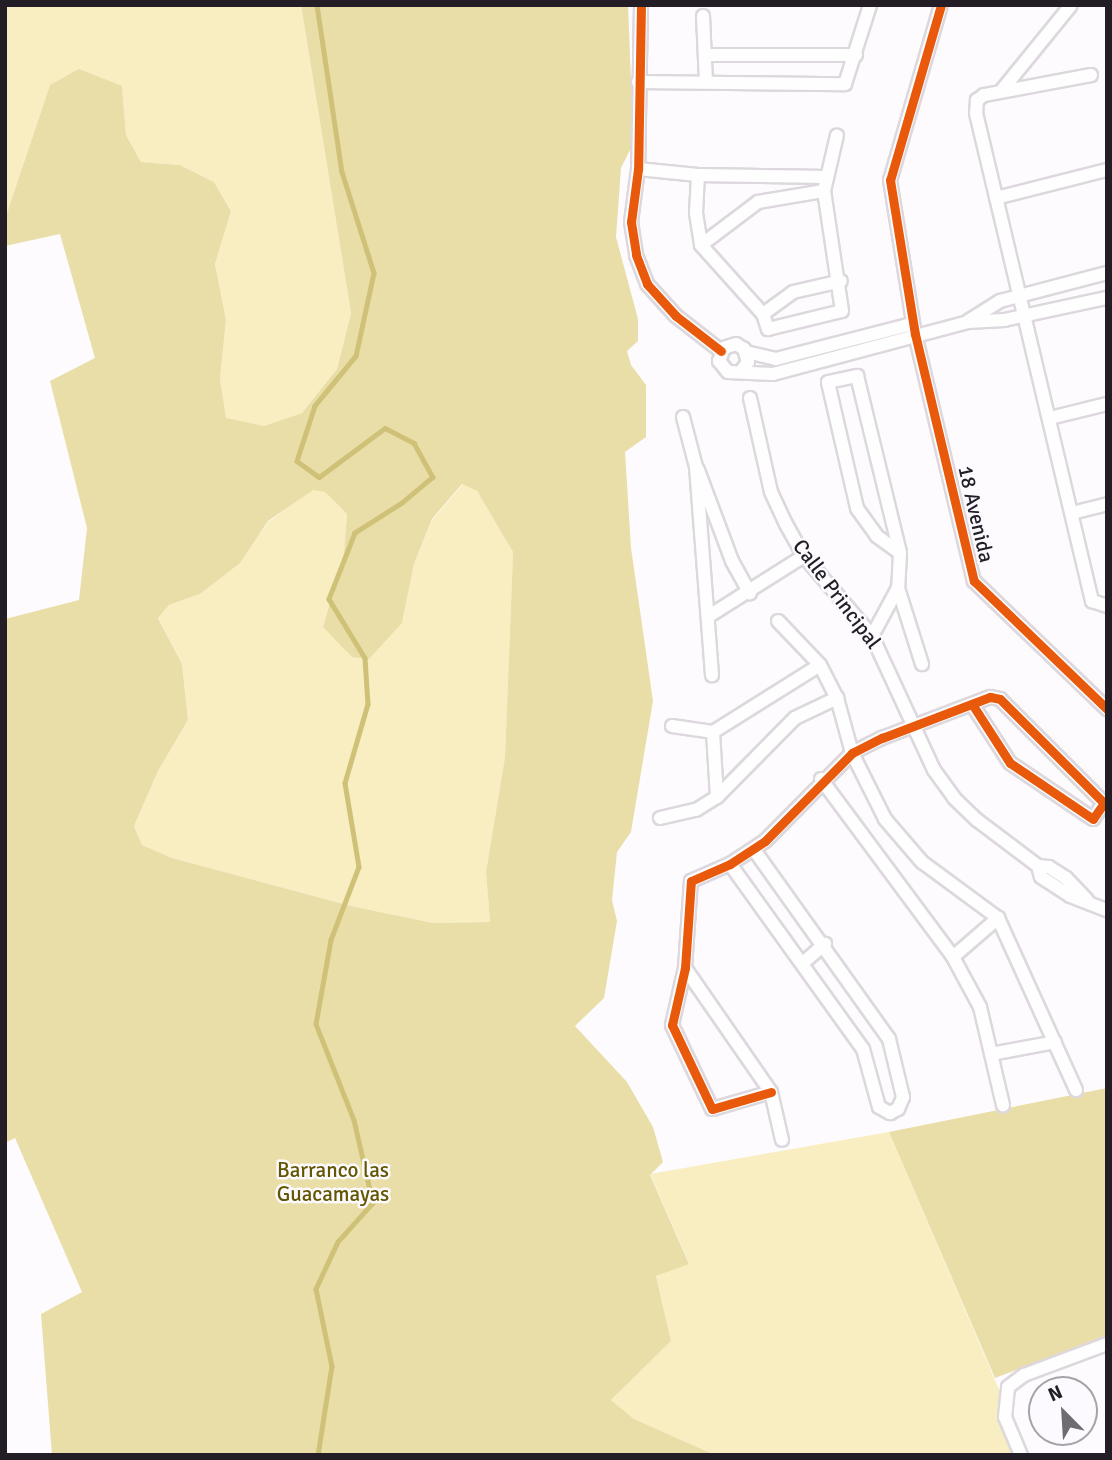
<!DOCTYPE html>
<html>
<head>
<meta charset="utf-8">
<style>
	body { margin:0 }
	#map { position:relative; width:1112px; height:1460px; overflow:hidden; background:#fdfbfe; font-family:Signika,sans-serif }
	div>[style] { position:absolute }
	.green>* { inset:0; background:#f8eec2 }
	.forest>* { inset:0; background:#e9dea7 }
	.stream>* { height:4.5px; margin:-2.25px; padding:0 2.25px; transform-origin:2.25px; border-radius:2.25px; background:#cfc278 }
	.roads { filter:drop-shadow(2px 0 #dcd8dd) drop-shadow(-2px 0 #dcd8dd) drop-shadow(0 2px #dcd8dd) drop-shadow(0 -2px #dcd8dd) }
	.street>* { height:12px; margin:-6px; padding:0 6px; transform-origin:6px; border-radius:6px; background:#fffeff }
	.cycleway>* { height:9px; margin:-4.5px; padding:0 4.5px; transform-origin:4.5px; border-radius:4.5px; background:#e8590c }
	span { translate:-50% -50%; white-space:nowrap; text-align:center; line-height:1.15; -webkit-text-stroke:5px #fdfaff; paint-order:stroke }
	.street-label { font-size:21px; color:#231e26 }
	.park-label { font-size:21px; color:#625600 }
	.frame { position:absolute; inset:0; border:7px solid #231e26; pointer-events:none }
	.north { position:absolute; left:1028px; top:1376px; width:70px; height:70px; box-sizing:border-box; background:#fdfaff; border:2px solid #a6a2a8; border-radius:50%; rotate:336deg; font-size:19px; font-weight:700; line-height:28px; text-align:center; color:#231e26 }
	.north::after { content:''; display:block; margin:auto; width:24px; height:32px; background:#6f6b72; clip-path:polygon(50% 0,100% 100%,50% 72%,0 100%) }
</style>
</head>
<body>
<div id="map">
	<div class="green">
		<i style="clip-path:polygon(5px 5px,301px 5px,351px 313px,337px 369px,302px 413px,264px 426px,226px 419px,220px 379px,226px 320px,215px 264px,231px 210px,214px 182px,180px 165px,141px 162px,126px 135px,122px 86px,50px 85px,5px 219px)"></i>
		<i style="clip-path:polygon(463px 484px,477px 491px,513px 552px,505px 757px,486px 872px,490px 922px,433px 923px,351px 906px,172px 858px,142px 845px,134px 826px,158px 771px,188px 720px,182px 664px,158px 617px,169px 605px,200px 594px,239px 563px,268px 522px,313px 489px,325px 492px,347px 514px,344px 553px,323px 627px,402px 623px,414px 564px,432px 520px)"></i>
		<i style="clip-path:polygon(889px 1132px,1027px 1455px,715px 1455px,634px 1419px,611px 1400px,671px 1341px,656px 1276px,689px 1263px,650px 1174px)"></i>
	</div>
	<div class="forest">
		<i style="clip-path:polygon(evenodd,301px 5px,628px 5px,632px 107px,639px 132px,621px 168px,616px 237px,638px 319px,638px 341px,627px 351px,631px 365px,646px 385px,646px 437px,625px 452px,631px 548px,653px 701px,631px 832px,617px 852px,612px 900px,617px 921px,604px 998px,575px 1026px,627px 1082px,653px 1127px,663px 1162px,650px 1175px,689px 1264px,656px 1276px,671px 1341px,611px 1400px,634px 1419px,715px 1455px,52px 1455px,41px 1314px,82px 1292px,15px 1138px,5px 1143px,5px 619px,79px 600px,87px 528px,50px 381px,95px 358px,60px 234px,5px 246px,5px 219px,50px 85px,79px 69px,122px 86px,126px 135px,141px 162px,180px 165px,214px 182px,231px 211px,215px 264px,226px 320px,220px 379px,226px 418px,264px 426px,302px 413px,337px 369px,351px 313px,301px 5px,462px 484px,477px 491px,513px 552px,505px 757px,486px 872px,490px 922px,433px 923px,351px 906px,172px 858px,142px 845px,134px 826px,158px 771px,188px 720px,182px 664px,158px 618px,169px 605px,200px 594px,240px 563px,268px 521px,313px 490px,325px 492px,347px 514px,344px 553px,323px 627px,352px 657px,369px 659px,402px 623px,414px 564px,432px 519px,462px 484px)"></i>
		<i style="clip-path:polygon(1107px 1088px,1107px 1335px,995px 1378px,889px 1132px)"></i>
	</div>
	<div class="stream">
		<i style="left:317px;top:5px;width:169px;rotate:81.5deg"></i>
		<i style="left:342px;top:172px;width:106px;rotate:72.4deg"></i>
		<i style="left:374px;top:273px;width:85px;rotate:102.2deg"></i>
		<i style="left:356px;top:356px;width:65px;rotate:129.4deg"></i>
		<i style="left:315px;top:406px;width:58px;rotate:108.1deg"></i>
		<i style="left:297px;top:461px;width:27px;rotate:36deg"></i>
		<i style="left:319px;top:477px;width:82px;rotate:-36.6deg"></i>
		<i style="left:385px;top:428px;width:33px;rotate:27deg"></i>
		<i style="left:414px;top:443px;width:39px;rotate:61deg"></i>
		<i style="left:433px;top:477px;width:40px;rotate:140deg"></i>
		<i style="left:402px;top:503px;width:56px;rotate:147.4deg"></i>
		<i style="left:355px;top:533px;width:71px;rotate:111.5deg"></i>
		<i style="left:329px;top:599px;width:69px;rotate:58.6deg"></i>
		<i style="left:365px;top:658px;width:46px;rotate:86.3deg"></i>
		<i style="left:368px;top:704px;width:82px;rotate:106.2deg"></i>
		<i style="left:345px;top:783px;width:85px;rotate:80.5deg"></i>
		<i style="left:359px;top:867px;width:78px;rotate:111deg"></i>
		<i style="left:331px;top:940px;width:85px;rotate:100.1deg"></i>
		<i style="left:316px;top:1024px;width:103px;rotate:68.4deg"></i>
		<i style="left:354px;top:1120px;width:85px;rotate:77.1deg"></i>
		<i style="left:373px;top:1203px;width:52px;rotate:131.9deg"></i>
		<i style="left:338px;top:1242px;width:52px;rotate:115.1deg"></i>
		<i style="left:316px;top:1289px;width:79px;rotate:78.3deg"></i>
		<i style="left:332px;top:1366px;width:90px;rotate:98.9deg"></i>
	</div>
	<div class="roads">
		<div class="street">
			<i style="left:641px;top:5px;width:164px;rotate:91deg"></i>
			<i style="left:638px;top:169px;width:53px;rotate:97.5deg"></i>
			<i style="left:631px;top:222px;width:33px;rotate:81deg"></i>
			<i style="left:636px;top:255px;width:31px;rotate:69deg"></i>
			<i style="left:647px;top:284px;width:43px;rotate:47.8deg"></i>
			<i style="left:676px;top:316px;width:57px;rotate:37.9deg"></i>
			<i style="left:941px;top:5px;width:182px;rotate:106.2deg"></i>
			<i style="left:890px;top:180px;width:156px;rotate:80.8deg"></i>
			<i style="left:915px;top:334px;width:254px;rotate:76.6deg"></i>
			<i style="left:974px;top:581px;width:185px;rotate:43.9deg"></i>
			<i style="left:703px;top:16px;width:66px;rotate:87.4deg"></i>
			<i style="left:705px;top:55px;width:151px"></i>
			<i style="left:1091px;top:75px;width:109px;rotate:169.4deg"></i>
			<i style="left:984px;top:95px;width:9px;rotate:144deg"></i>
			<i style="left:977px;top:100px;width:13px;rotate:94deg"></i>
			<i style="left:976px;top:113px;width:502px;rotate:76.63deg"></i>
			<i style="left:1092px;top:601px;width:16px;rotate:18deg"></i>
			<i style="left:638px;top:82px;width:207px;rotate:0.6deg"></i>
			<i style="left:845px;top:84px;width:83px;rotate:-72.4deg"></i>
			<i style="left:1002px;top:90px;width:109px;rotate:-50.9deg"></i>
			<i style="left:638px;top:169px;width:60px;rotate:5.7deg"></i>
			<i style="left:698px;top:175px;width:129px;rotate:0.9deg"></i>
			<i style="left:698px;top:175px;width:38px;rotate:93deg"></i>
			<i style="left:696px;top:213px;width:32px;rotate:81deg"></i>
			<i style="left:701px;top:245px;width:93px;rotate:48.1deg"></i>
			<i style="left:763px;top:314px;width:16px;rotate:72deg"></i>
			<i style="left:768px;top:329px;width:76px;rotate:-13.7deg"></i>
			<i style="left:842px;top:311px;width:121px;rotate:-98.5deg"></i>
			<i style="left:824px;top:191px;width:57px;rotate:-76.9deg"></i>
			<i style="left:996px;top:198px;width:114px;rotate:-14.2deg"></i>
			<i style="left:701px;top:245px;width:71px;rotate:-37deg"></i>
			<i style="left:758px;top:202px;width:67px;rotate:-9.5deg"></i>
			<i style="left:763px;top:314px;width:37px;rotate:-36deg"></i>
			<i style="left:793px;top:292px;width:49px;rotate:-12.9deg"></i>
			<i style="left:968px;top:321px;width:38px;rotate:-32deg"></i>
			<i style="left:1000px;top:301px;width:111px;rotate:-14.7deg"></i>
			<i style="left:746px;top:352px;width:31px;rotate:13deg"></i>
			<i style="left:776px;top:359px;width:140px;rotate:-14.4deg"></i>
			<i style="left:742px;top:370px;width:10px;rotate:-53deg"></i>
			<i style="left:748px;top:362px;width:14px;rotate:-107deg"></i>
			<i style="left:744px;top:349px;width:9px;rotate:-148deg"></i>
			<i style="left:736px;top:344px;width:13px;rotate:162deg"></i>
			<i style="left:724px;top:348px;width:14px;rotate:111deg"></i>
			<i style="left:719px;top:361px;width:14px;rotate:51deg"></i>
			<i style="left:728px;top:372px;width:45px;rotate:2.5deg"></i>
			<i style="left:773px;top:374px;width:202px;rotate:-14.9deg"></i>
			<i style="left:968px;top:322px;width:36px;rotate:-3deg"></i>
			<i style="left:1004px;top:320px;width:105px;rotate:-12.1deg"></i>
			<i style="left:750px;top:398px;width:96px;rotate:77.4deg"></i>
			<i style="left:771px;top:492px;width:35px;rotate:65deg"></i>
			<i style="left:786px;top:524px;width:37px;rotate:61deg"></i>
			<i style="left:804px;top:556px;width:105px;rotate:49.6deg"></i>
			<i style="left:872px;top:636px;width:148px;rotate:65.2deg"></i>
			<i style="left:934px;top:770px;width:34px;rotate:54deg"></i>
			<i style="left:954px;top:798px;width:32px;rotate:44deg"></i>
			<i style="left:977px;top:820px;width:76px;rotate:37deg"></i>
			<i style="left:1038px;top:866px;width:11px;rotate:5deg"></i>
			<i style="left:1049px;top:867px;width:20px;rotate:33deg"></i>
			<i style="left:1066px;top:878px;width:30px;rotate:46deg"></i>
			<i style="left:683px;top:417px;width:52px;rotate:75.4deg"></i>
			<i style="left:696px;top:467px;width:209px;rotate:85.6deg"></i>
			<i style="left:1050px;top:418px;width:59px;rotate:-13.8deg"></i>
			<i style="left:698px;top:470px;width:97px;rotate:69.5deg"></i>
			<i style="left:732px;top:561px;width:37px;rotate:61deg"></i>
			<i style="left:1072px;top:513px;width:36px;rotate:-14deg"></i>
			<i style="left:900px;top:553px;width:29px;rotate:-144deg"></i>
			<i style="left:877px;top:536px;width:34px;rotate:-126deg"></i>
			<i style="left:857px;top:508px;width:129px;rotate:-103deg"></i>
			<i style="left:828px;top:382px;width:30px;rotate:-12deg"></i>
			<i style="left:857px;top:376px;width:182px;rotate:76.3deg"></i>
			<i style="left:900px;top:553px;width:35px;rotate:93deg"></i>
			<i style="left:898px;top:588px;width:80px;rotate:72.5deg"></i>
			<i style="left:709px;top:616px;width:112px;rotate:-32.3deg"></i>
			<i style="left:778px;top:621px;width:61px;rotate:46.3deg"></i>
			<i style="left:820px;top:665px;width:37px;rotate:63deg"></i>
			<i style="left:837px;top:698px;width:57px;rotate:74.7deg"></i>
			<i style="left:852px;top:753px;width:74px;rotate:63.4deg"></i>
			<i style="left:885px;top:819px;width:57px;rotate:49.3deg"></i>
			<i style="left:922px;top:862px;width:94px;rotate:36.4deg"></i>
			<i style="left:998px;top:918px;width:189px;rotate:65.6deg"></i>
			<i style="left:872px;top:636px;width:55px;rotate:-61.6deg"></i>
			<i style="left:672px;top:726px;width:41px;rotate:8.3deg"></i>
			<i style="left:713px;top:732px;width:126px;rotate:-32.1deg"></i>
			<i style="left:713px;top:732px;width:65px;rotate:86.5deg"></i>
			<i style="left:821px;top:779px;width:222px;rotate:53.4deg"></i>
			<i style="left:953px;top:957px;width:57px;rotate:61.6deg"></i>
			<i style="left:980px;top:1007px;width:101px;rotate:76.8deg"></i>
			<i style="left:660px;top:818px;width:37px;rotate:-13deg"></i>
			<i style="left:696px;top:810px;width:25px;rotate:-32deg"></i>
			<i style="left:717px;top:797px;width:111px;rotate:-45.4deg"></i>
			<i style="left:795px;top:718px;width:47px;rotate:-25.5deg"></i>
			<i style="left:730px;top:864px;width:228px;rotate:54.3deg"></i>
			<i style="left:863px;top:1049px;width:60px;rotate:74.6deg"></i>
			<i style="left:879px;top:1107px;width:13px;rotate:29deg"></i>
			<i style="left:890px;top:1113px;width:9px;rotate:-27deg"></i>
			<i style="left:898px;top:1109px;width:13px;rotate:-67deg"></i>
			<i style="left:903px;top:1097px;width:60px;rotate:-103.6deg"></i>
			<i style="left:889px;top:1039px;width:232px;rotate:-125.5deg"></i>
			<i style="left:1038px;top:866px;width:11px;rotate:75deg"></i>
			<i style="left:1041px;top:877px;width:35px;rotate:33deg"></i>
			<i style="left:1070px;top:896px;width:40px;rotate:21deg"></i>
			<i style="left:953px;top:957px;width:60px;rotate:-40.9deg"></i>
			<i style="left:804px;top:962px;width:28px;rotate:-41deg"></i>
			<i style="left:685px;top:968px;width:151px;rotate:55.3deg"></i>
			<i style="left:771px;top:1092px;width:49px;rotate:77.1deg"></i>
			<i style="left:991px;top:1054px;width:65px;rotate:-10.6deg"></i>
			<i style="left:771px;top:1092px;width:61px;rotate:163.9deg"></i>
			<i style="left:712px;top:1109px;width:93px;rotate:-115.5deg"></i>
			<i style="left:672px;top:1025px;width:58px;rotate:-77.2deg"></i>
			<i style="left:685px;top:968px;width:87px;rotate:-86.1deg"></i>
			<i style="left:691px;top:881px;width:43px;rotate:-23.6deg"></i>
			<i style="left:730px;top:864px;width:42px;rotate:-33.3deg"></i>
			<i style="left:765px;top:841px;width:124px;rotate:-45.3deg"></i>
			<i style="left:852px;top:753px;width:34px;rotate:-27deg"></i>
			<i style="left:882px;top:738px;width:116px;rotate:-20.8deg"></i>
			<i style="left:990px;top:697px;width:10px;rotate:11deg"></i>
			<i style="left:1000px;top:699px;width:147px;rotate:45deg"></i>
			<i style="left:1104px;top:803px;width:19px;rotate:125deg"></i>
			<i style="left:1093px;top:819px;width:100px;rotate:-146deg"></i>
			<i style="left:1010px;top:763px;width:70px;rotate:-122.8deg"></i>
			<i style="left:1021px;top:1455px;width:41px;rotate:-112.8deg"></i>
			<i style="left:1005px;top:1417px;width:30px;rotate:-84deg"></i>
			<i style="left:1008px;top:1387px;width:20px;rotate:-37deg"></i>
			<i style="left:1024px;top:1375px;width:89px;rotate:-20.5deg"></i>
		</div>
	</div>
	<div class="cycleway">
		<i style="left:641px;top:5px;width:164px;rotate:91deg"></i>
		<i style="left:638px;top:169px;width:53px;rotate:97.5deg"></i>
		<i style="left:631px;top:222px;width:33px;rotate:81deg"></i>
		<i style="left:636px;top:255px;width:31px;rotate:69deg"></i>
		<i style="left:647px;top:284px;width:43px;rotate:47.8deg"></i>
		<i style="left:676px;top:316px;width:57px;rotate:37.9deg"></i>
		<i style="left:941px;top:5px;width:182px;rotate:106.2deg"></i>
		<i style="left:890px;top:180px;width:156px;rotate:80.8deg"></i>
		<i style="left:915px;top:334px;width:254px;rotate:76.6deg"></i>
		<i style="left:974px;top:581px;width:185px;rotate:43.9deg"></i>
		<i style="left:771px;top:1092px;width:61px;rotate:163.9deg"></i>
		<i style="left:712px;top:1109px;width:93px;rotate:-115.5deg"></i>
		<i style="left:672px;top:1025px;width:58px;rotate:-77.2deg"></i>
		<i style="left:685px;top:968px;width:87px;rotate:-86.1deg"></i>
		<i style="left:691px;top:881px;width:43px;rotate:-23.6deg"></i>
		<i style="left:730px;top:864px;width:42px;rotate:-33.3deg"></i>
		<i style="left:765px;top:841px;width:124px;rotate:-45.3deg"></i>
		<i style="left:852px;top:753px;width:34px;rotate:-27deg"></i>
		<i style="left:882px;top:738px;width:116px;rotate:-20.8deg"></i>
		<i style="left:990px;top:697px;width:10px;rotate:11deg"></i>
		<i style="left:1000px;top:699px;width:147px;rotate:45deg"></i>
		<i style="left:1104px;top:803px;width:19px;rotate:125deg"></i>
		<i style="left:1093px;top:819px;width:100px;rotate:-146deg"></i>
		<i style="left:1010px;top:763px;width:70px;rotate:-122.8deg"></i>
	</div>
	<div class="street-label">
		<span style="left:976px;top:514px;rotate:77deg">18 Avenida</span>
		<span style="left:837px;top:594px;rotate:53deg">Calle Principal</span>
	</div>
	<div class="park-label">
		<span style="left:333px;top:1182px">Barranco las<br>Guacamayas</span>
	</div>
	<div class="frame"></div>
	<div class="north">N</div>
</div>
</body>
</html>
